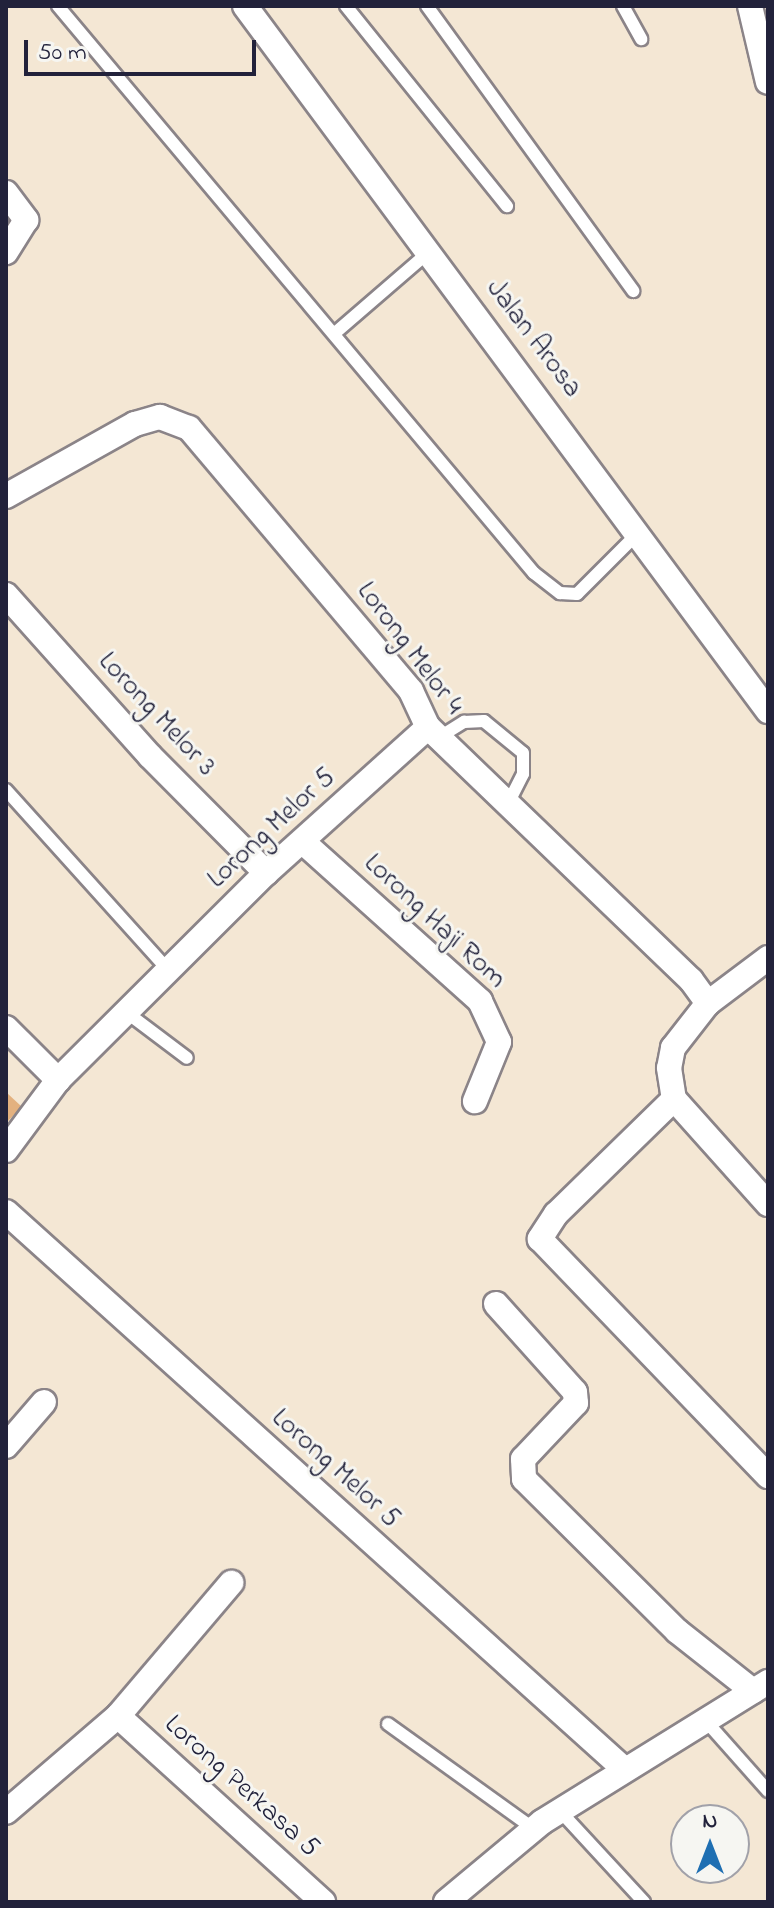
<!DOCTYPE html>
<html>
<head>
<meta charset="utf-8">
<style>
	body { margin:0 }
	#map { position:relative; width:774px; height:1908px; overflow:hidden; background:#f4e7d4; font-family:"Indie Flower",sans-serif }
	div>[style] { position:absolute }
	.building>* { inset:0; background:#e3b17f }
	.roads { filter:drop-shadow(2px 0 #8b8488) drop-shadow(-2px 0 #8b8488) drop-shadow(0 2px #8b8488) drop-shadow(0 -2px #8b8488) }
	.service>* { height:12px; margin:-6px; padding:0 6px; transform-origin:6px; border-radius:6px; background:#fff }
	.minor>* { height:24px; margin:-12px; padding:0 12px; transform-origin:12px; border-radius:12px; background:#fff }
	span { translate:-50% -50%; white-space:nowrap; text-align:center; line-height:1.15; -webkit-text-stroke:6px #f6f6f2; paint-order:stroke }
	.street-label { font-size:28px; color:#22223b }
	.frame { position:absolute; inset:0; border:8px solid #22223b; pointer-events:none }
	.north { position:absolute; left:670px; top:1804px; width:80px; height:80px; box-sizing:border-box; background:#f6f6f2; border:2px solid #a1a1a9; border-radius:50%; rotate:0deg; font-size:22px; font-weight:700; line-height:32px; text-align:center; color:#22223b }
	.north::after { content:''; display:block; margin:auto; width:28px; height:36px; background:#1f6fb2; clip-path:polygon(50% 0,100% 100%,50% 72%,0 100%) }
	.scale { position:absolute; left:24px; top:40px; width:232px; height:36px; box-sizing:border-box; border:4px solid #22223b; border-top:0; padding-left:10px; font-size:24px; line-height:28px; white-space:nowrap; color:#22223b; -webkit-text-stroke:6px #f6f6f2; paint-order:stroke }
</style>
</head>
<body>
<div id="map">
	<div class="building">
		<i style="clip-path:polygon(6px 1092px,22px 1107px,6px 1123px)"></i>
	</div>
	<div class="roads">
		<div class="service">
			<i style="left:58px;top:6px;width:740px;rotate:49.99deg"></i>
			<i style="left:534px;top:573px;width:33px;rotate:38deg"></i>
			<i style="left:560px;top:593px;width:17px;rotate:3deg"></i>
			<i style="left:577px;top:594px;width:86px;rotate:-45deg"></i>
			<i style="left:346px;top:6px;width:257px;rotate:51.2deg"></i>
			<i style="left:427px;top:6px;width:352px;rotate:54.1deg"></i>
			<i style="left:623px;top:6px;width:38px;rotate:61deg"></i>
			<i style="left:335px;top:333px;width:124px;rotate:-40.8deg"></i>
			<i style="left:438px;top:738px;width:31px;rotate:-32deg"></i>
			<i style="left:464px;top:722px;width:20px;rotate:-3deg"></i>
			<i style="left:484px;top:721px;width:50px;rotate:39.4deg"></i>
			<i style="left:523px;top:753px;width:21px;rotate:90deg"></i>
			<i style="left:523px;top:774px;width:33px;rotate:117deg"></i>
			<i style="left:6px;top:790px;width:242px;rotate:48deg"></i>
			<i style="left:126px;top:1012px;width:76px;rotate:37deg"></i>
			<i style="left:705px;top:1720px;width:95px;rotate:48.4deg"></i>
			<i style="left:388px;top:1724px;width:180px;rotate:35.7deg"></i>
			<i style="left:560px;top:1811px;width:124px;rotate:47.3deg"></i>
		</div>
		<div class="minor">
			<i style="left:245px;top:6px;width:878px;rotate:53.43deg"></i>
			<i style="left:750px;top:6px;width:78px;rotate:76.7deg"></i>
			<i style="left:6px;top:193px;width:34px;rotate:53deg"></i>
			<i style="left:26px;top:220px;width:38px;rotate:122deg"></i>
			<i style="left:6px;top:496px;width:148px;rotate:-29.2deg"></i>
			<i style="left:135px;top:424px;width:26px;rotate:-16deg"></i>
			<i style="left:160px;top:417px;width:31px;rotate:21deg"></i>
			<i style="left:189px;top:428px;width:344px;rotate:49.8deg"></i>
			<i style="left:411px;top:691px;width:40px;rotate:65deg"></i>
			<i style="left:428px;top:727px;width:365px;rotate:43.9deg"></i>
			<i style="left:691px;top:980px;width:29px;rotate:54deg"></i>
			<i style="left:6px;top:595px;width:216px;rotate:48.2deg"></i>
			<i style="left:150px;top:756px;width:165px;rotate:45.2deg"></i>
			<i style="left:303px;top:842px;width:238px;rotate:41.9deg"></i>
			<i style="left:480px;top:1001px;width:45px;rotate:65.1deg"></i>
			<i style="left:499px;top:1042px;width:64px;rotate:112.1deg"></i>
			<i style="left:768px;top:958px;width:75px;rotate:143.1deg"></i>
			<i style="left:708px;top:1003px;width:57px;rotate:127.9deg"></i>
			<i style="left:673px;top:1048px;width:20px;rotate:101deg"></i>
			<i style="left:669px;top:1068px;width:31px;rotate:81deg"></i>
			<i style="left:674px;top:1099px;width:141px;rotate:48.2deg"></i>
			<i style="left:6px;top:1028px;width:74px;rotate:45deg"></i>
			<i style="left:674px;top:1099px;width:165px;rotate:135.7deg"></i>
			<i style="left:556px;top:1214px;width:30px;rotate:123deg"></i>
			<i style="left:540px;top:1239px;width:329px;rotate:46.1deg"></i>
			<i style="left:6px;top:1150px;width:87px;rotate:-53.4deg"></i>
			<i style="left:58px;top:1080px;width:293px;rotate:-44.9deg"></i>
			<i style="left:266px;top:873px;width:218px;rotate:-42deg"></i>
			<i style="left:6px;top:1212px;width:833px;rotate:42.03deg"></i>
			<i style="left:496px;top:1304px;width:118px;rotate:48.1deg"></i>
			<i style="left:575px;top:1392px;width:11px;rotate:85deg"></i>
			<i style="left:576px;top:1403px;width:77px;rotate:133.4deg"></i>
			<i style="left:523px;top:1459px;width:20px;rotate:87deg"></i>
			<i style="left:524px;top:1479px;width:216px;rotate:44.8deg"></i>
			<i style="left:677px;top:1631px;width:97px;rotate:38.3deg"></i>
			<i style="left:6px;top:1446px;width:58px;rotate:-49.2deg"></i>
			<i style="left:118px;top:1716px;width:277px;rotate:42.2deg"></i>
			<i style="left:6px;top:1812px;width:148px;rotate:-40.6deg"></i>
			<i style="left:118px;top:1716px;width:175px;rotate:-49.6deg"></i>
			<i style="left:446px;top:1902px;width:125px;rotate:-39.8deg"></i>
			<i style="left:542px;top:1822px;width:266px;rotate:-31.8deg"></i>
		</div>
	</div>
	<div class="street-label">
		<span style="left:533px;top:339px;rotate:53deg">Jalan Arosa</span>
		<span style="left:409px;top:649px;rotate:53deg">Lorong Melor 4</span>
		<span style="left:156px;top:715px;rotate:47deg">Lorong Melor 3</span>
		<span style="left:272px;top:829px;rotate:-43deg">Lorong Melor 5</span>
		<span style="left:434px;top:922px;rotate:43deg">Lorong Haji Rom</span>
		<span style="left:335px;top:1469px;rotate:42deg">Lorong Melor 5</span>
		<span style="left:241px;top:1787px;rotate:42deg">Lorong Perkasa 5</span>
	</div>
	<div class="frame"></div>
	<div class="north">N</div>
	<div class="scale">50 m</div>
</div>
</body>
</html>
